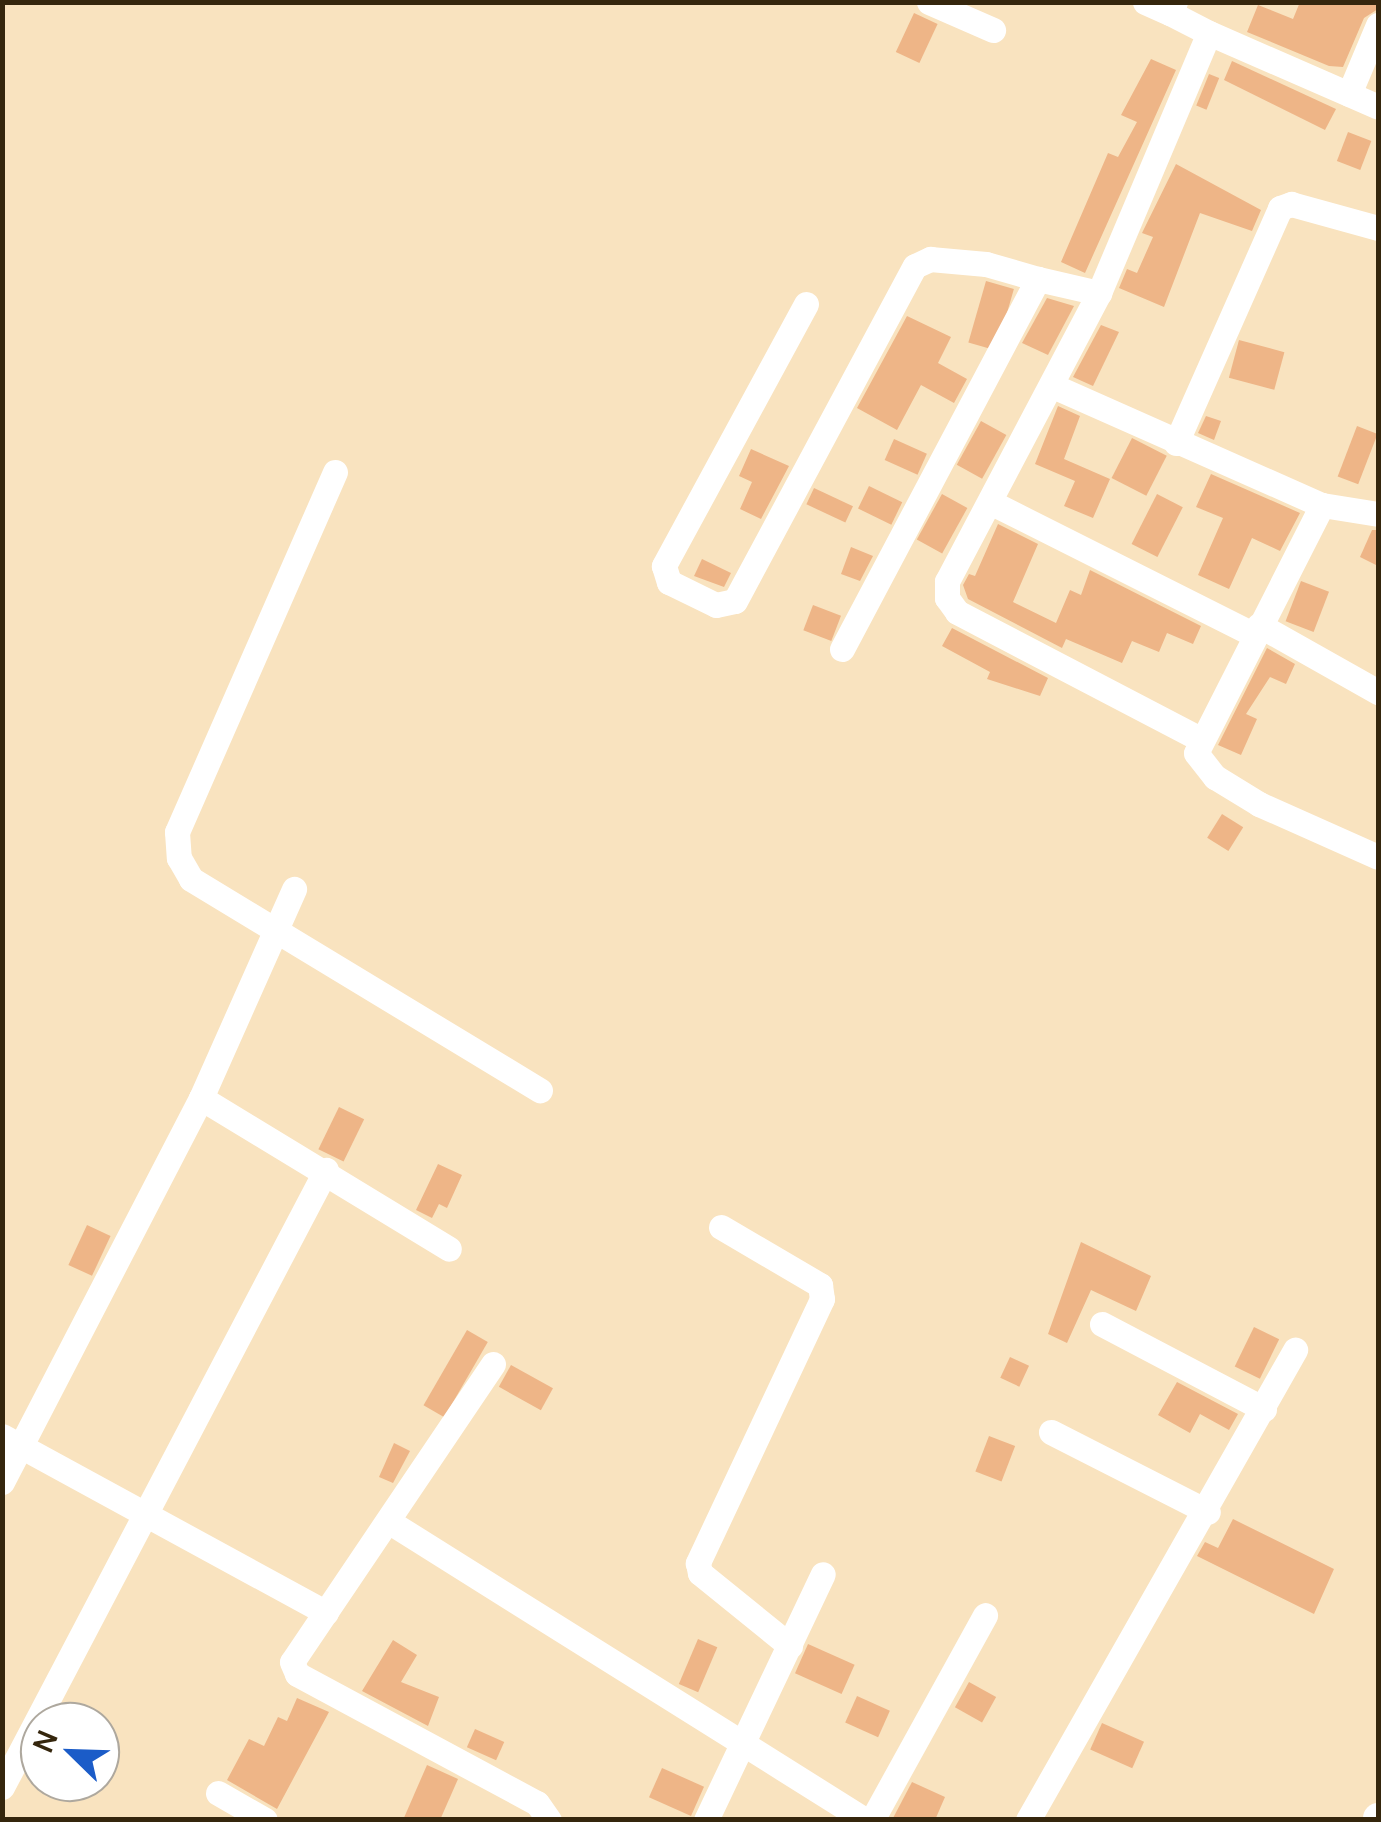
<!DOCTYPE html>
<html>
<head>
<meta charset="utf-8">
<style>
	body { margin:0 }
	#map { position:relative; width:1381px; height:1822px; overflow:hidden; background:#f9e3bf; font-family:Manrope,sans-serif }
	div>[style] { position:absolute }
	.building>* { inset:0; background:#eeb587; transform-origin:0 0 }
	.minor>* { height:25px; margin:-12.5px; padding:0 12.5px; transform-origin:12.5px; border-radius:12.5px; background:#fff }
	.major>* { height:30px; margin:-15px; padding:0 15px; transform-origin:15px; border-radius:15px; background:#fff }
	span { translate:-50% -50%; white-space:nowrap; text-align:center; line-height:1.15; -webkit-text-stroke:8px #fff; paint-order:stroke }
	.frame { position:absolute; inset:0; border:5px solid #35260d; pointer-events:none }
	.north { position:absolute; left:20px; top:1702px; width:100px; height:100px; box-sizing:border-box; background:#fff; border:2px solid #aea89e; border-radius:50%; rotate:293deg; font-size:28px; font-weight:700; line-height:40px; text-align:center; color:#35260d }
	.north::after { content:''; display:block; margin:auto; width:35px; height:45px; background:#1b5cc8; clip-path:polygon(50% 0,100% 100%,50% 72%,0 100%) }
</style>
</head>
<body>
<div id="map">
	<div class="building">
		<i style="clip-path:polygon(1300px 2px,1378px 2px,1378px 9px,1364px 18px,1343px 67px,1329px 66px,1247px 32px,1258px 5px,1293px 19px)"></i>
		<i style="left:914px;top:13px;width:26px;height:43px;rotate:25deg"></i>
		<i style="clip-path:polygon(1151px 59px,1176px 70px,1085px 273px,1061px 262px,1108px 153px,1118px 157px,1137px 122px,1121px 115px)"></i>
		<i style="clip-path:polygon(1232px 61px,1336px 109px,1325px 130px,1224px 80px)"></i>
		<i style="left:1209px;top:74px;width:11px;height:34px;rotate:22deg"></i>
		<i style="left:1348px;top:132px;width:25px;height:31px;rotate:21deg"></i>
		<i style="clip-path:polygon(1176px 164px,1261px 210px,1252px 231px,1200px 213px,1164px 307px,1119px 288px,1127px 269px,1137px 273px,1153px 237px,1142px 233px)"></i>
		<i style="left:986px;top:281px;width:29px;height:64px;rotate:16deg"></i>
		<i style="clip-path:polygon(1047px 298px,1074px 306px,1048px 355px,1022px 343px)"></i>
		<i style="clip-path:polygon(907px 316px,951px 337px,938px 363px,967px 379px,954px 403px,921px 385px,897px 430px,857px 408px)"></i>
		<i style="clip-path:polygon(1101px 325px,1119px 332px,1093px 386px,1073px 377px)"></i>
		<i style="left:1239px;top:340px;width:47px;height:39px;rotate:15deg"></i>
		<i style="clip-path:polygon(1058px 406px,1080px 416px,1064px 459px,1110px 479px,1093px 518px,1064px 506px,1075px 481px,1035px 464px)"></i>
		<i style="clip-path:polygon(1206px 416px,1221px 421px,1214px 440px,1198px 433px)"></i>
		<i style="left:981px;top:421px;width:29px;height:50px;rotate:29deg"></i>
		<i style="left:1357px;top:426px;width:22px;height:54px;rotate:21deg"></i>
		<i style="left:1132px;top:438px;width:39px;height:45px;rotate:27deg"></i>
		<i style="left:894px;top:439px;width:36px;height:23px;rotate:24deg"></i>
		<i style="clip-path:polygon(751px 449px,789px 466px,761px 519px,740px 509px,752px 482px,739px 476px)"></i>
		<i style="clip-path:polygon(1211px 474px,1300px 513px,1280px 551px,1252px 538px,1229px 589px,1198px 575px,1223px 518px,1196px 507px)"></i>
		<i style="left:869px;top:486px;width:37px;height:25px;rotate:26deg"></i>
		<i style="left:814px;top:488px;width:43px;height:18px;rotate:25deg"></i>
		<i style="left:942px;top:494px;width:29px;height:52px;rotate:29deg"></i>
		<i style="left:1157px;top:494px;width:29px;height:56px;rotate:27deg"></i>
		<i style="clip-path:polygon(998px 524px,1038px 544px,1013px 602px,1056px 623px,1070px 590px,1081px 595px,1090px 570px,1201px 626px,1193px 644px,1167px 633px,1159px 652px,1132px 641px,1122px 663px,1066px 639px,1062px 648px,968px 599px,963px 585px,969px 574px,975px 576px)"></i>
		<i style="clip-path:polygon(1372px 530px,1378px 530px,1378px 566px,1360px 557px)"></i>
		<i style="clip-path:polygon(851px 547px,873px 556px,860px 581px,841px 574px)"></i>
		<i style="clip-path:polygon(702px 559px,731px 573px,724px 587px,694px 576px)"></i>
		<i style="left:1301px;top:581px;width:30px;height:43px;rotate:21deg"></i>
		<i style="left:813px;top:605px;width:30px;height:27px;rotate:21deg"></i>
		<i style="clip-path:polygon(952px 628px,1048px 678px,1040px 696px,987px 679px,990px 672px,942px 646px)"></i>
		<i style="clip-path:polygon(1267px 648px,1295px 664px,1286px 684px,1270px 677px,1246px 714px,1257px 719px,1241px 755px,1218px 745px)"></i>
		<i style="left:1222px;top:814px;width:25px;height:28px;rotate:32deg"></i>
		<i style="left:339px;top:1107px;width:28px;height:47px;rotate:26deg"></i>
		<i style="clip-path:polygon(438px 1164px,462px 1175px,447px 1208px,439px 1204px,432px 1218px,416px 1210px)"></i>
		<i style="left:87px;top:1225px;width:26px;height:44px;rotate:25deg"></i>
		<i style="clip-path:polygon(1081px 1242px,1151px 1276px,1136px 1311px,1091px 1290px,1067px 1343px,1048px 1334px)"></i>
		<i style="left:1254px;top:1327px;width:28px;height:44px;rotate:26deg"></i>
		<i style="left:467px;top:1330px;width:24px;height:87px;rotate:30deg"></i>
		<i style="left:1010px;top:1357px;width:21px;height:23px;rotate:25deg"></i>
		<i style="left:511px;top:1365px;width:48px;height:25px;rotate:29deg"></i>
		<i style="clip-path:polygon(1177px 1382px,1238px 1414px,1229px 1430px,1200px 1414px,1190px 1433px,1158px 1415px)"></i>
		<i style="left:989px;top:1436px;width:28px;height:38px;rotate:21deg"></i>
		<i style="clip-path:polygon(394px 1443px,410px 1451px,393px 1483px,379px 1477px)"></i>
		<i style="clip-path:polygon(1233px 1519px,1334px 1569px,1314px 1614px,1197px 1556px,1205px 1542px,1218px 1548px)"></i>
		<i style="left:698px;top:1639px;width:21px;height:49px;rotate:23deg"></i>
		<i style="clip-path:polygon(393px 1640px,417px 1655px,401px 1682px,439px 1697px,428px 1726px,362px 1691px)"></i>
		<i style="left:808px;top:1644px;width:51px;height:32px;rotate:24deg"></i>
		<i style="left:969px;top:1682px;width:31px;height:29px;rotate:29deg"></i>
		<i style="left:857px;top:1696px;width:36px;height:29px;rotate:24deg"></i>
		<i style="clip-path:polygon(297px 1698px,329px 1712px,277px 1809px,227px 1780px,249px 1739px,264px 1746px,278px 1717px,287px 1721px)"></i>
		<i style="left:1102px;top:1723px;width:46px;height:29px;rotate:24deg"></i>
		<i style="left:475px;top:1729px;width:32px;height:20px;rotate:24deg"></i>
		<i style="clip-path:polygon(427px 1765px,458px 1779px,440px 1820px,403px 1820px)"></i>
		<i style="left:662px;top:1768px;width:46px;height:32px;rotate:24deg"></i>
		<i style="clip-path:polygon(912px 1782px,945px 1797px,935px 1820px,892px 1820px)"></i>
	</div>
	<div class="minor">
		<i style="left:929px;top:2px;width:70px;rotate:23.6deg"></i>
		<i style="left:1145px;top:2px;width:27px;rotate:24deg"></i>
		<i style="left:1175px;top:2px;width:12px;rotate:114deg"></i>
		<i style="left:1170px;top:13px;width:44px;rotate:27.1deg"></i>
		<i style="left:1349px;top:94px;width:75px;rotate:-67.2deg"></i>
		<i style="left:1099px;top:293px;width:326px;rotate:117.8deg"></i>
		<i style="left:947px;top:581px;width:17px;rotate:90deg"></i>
		<i style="left:947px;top:598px;width:17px;rotate:54deg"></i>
		<i style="left:957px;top:612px;width:274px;rotate:27.6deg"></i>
		<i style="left:806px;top:304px;width:298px;rotate:118.5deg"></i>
		<i style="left:664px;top:566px;width:17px;rotate:73deg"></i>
		<i style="left:669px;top:582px;width:52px;rotate:26.1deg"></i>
		<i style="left:716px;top:605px;width:19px;rotate:-12deg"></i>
		<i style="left:735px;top:601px;width:380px;rotate:-61.8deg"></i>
		<i style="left:915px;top:266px;width:17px;rotate:-25deg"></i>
		<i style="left:930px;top:259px;width:56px;rotate:5.1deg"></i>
		<i style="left:986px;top:264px;width:54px;rotate:16.1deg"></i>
		<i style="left:1053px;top:386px;width:294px;rotate:23.9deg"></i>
		<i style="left:1322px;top:505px;width:57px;rotate:9.1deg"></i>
		<i style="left:1176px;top:443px;width:257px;rotate:-66.1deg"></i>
		<i style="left:1280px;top:208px;width:12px;rotate:-20deg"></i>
		<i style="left:1291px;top:204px;width:90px;rotate:15.4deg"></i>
		<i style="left:335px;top:472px;width:393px;rotate:113.7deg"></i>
		<i style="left:177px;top:832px;width:26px;rotate:86deg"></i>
		<i style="left:179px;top:858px;width:24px;rotate:60deg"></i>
		<i style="left:191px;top:879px;width:408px;rotate:31.2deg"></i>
		<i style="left:990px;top:502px;width:297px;rotate:26.7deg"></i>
		<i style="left:1322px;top:505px;width:278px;rotate:116.9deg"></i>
		<i style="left:1196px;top:753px;width:31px;rotate:52deg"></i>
		<i style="left:1215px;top:777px;width:52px;rotate:31.5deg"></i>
		<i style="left:1259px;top:804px;width:130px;rotate:24deg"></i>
		<i style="left:1259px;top:625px;width:137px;rotate:29.4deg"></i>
		<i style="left:842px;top:649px;width:419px;rotate:-62.1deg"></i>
		<i style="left:1038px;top:279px;width:63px;rotate:12.9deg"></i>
		<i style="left:1099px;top:293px;width:282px;rotate:-67.1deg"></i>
		<i style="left:1209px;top:33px;width:184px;rotate:23.6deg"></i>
		<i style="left:201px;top:1098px;width:290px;rotate:31.3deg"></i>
		<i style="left:721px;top:1227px;width:115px;rotate:30.4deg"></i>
		<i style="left:820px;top:1285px;width:14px;rotate:82deg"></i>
		<i style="left:822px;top:1299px;width:292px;rotate:115.2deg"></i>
		<i style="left:698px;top:1563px;width:10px;rotate:79deg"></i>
		<i style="left:700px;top:1573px;width:116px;rotate:39deg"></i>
		<i style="left:1102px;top:1324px;width:183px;rotate:27.7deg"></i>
		<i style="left:493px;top:1364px;width:359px;rotate:124deg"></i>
		<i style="left:292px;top:1662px;width:13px;rotate:67deg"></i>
		<i style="left:297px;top:1674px;width:272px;rotate:28.3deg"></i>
		<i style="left:537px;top:1803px;width:21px;rotate:55deg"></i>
		<i style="left:1051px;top:1432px;width:176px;rotate:27deg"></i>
		<i style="left:2px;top:1436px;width:369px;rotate:28.6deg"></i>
		<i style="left:2px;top:1482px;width:433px;rotate:-62.6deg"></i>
		<i style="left:201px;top:1098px;width:229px;rotate:-66deg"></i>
		<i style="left:388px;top:1521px;width:563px;rotate:32.08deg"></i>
		<i style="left:2px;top:1787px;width:697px;rotate:-62.3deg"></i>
		<i style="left:218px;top:1793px;width:54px;rotate:29.9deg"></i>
		<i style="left:706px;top:1820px;width:272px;rotate:-64.6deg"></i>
		<i style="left:872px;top:1820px;width:234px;rotate:-61.1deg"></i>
		<i style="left:1028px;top:1820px;width:541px;rotate:-60.4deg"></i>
	</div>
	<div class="major">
		<i style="left:1378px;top:1820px;width:2px;rotate:-90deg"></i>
	</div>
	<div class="frame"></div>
	<div class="north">N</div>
</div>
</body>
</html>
